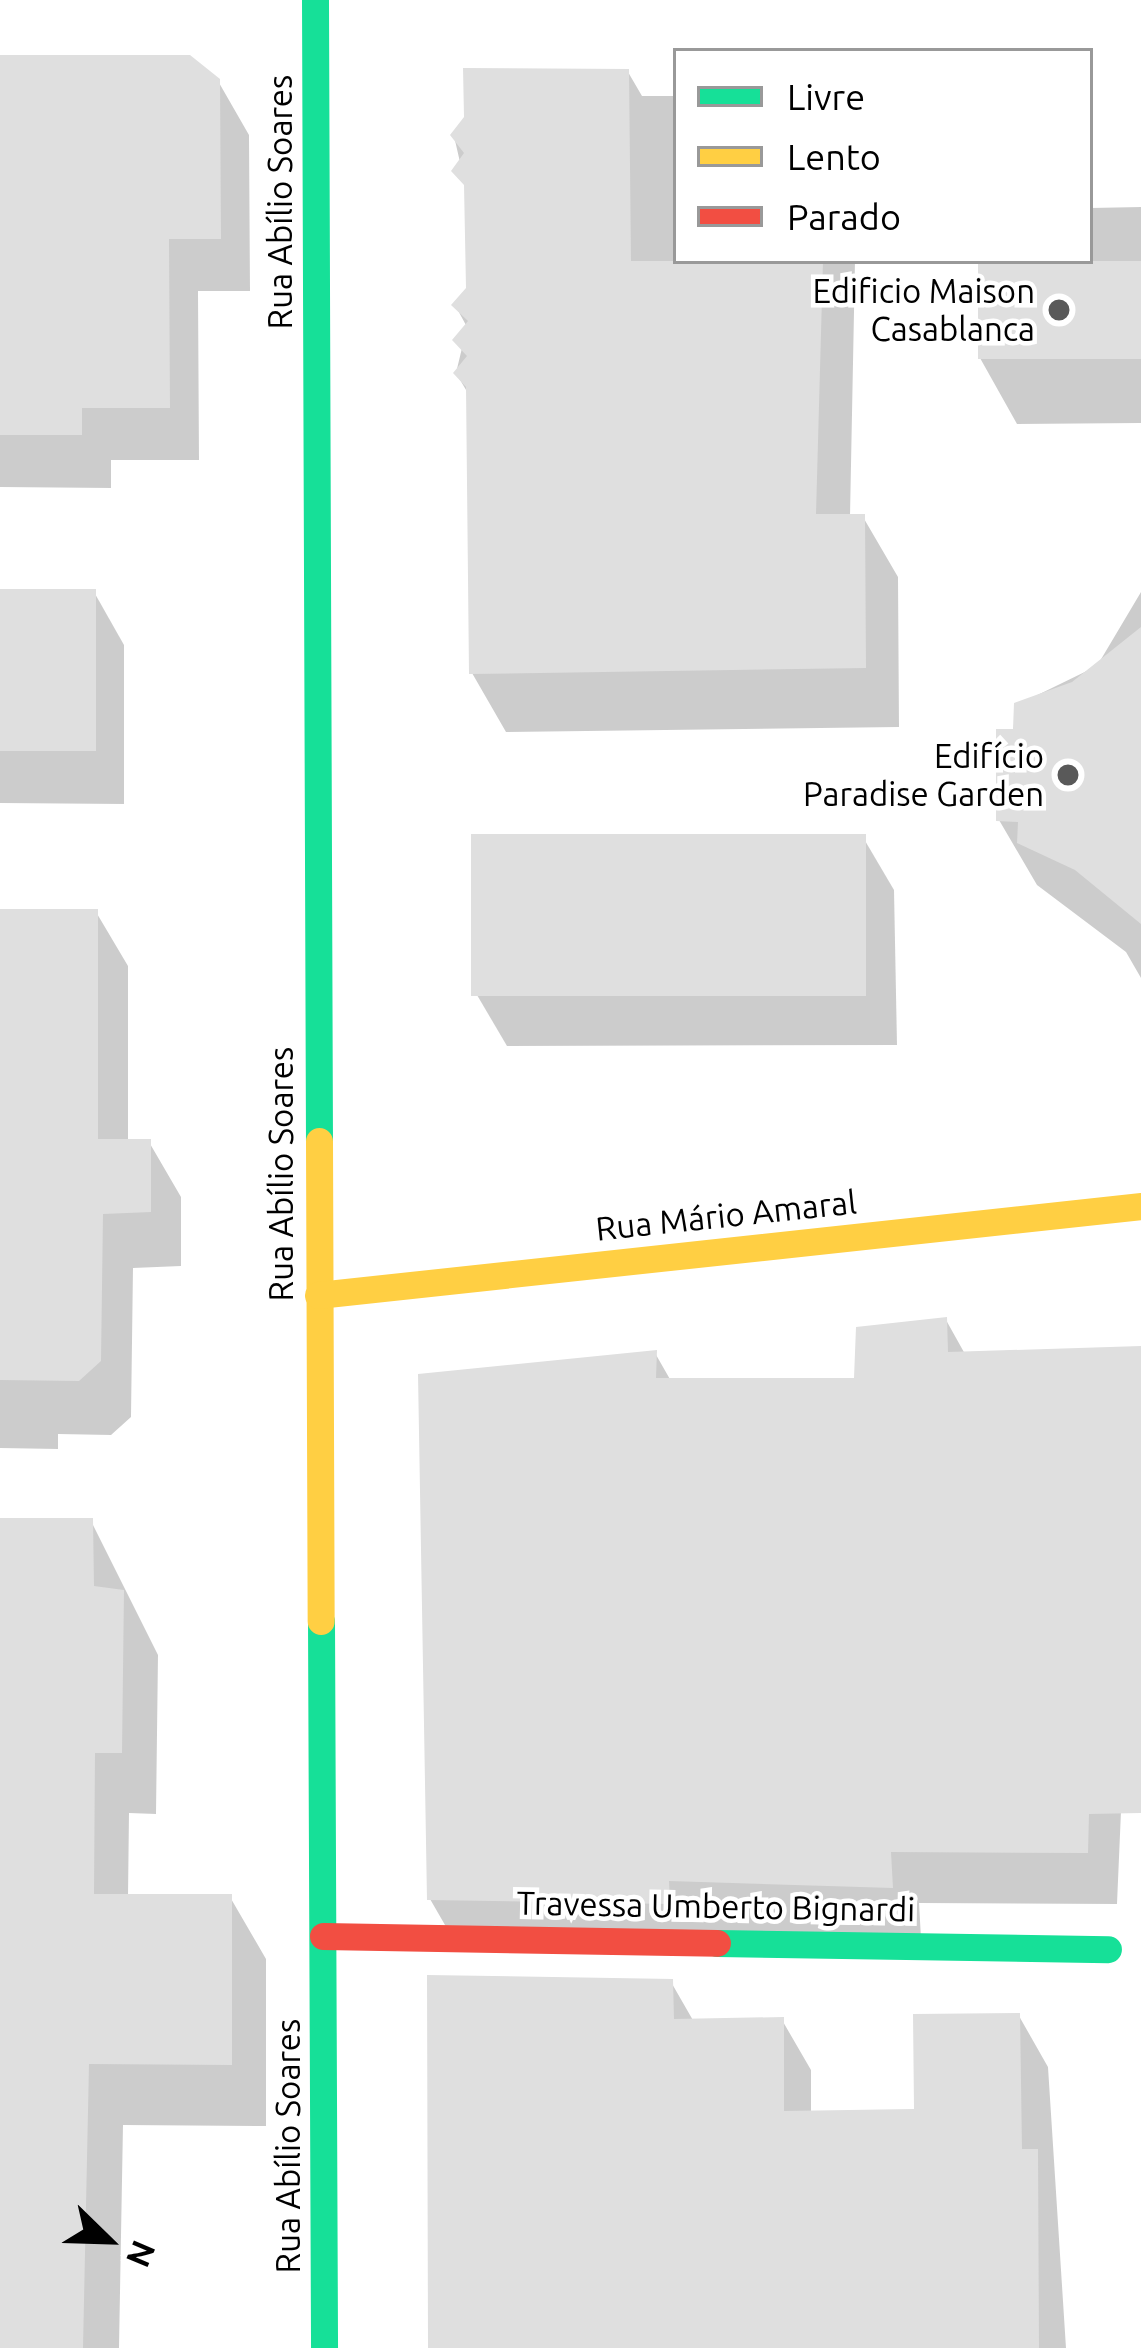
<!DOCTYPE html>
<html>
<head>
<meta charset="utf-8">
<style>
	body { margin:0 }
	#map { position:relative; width:1141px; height:2348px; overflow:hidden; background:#fff; font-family:Ubuntu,sans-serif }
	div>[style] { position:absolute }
	.shadow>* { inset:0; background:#0003 }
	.building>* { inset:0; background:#dfdfdf; transform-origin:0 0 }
	.fast>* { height:27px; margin:-13.5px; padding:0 13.5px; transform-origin:13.5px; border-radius:13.5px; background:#16e098 }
	.slow>* { height:27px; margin:-13.5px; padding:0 13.5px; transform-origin:13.5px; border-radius:13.5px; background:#ffcf43 }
	.jam>* { height:27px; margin:-13.5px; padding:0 13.5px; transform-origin:13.5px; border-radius:13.5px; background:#f24e42 }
	.dots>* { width:33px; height:33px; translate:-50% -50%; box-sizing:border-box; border:6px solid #fff; border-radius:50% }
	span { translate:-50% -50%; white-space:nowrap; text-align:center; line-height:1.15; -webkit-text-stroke:9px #fff; paint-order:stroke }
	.street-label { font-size:33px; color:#000 }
	.poi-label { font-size:33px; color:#000 }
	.right { translate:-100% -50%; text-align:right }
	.legend { position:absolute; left:673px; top:48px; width:420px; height:216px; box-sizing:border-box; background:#fff; border:3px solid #999; margin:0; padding:15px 21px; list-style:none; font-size:36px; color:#000 }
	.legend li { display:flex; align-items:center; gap:24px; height:60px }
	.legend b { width:60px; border:3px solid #999 }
	.north { position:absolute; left:48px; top:2180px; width:120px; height:120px; -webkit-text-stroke:9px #fff; paint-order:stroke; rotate:113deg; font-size:33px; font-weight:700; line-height:48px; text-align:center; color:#000 }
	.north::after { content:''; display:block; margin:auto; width:42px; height:54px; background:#000; clip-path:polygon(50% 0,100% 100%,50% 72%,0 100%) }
</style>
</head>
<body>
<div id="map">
	<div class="shadow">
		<i style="clip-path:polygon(0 58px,218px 81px,249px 135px,250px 291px,198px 291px,199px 460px,111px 460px,111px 488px,0 487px)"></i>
		<i style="clip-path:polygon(628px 72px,642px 96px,676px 96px,676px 261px,855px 261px,850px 517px,863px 517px,898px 577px,899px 727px,506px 732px,472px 673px,469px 395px,456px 373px,467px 327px,455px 305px,469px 289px,467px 193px,454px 136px)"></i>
		<i style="clip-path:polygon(1141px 207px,1141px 423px,1017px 424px,980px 358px,981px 261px,1090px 261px,1090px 208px)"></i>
		<i style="clip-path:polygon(0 592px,94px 592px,124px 645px,124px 804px,0 803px)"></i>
		<i style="clip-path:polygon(1141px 592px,1141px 978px,1126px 952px,1037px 885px,999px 820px,1017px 705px,1097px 666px)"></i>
		<i style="clip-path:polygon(864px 839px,894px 890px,897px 1045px,507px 1046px,477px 995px)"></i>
		<i style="clip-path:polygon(0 912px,96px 912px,128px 966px,128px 1142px,149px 1142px,181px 1197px,181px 1266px,133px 1268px,131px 1417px,111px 1435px,58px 1434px,58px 1449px,0 1448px)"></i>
		<i style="clip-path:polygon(946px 1320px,965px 1354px,1141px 1349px,1117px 1904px,919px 1903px,921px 1938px,460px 1951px,430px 1899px,655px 1353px,671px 1381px,857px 1381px)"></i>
		<i style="clip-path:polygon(0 1521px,91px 1521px,158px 1655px,156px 1814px,129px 1813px,128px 1897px,230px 1897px,266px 1959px,266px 2126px,123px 2125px,119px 2348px,0 2348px)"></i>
		<i style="clip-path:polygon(671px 1982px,694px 2022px,782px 2020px,811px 2070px,811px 2114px,917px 2112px,1019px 2016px,1048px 2067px,1066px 2348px,431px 2348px)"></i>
	</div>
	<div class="building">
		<i style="clip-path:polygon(0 55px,190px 55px,220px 79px,221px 239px,169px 239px,170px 408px,82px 408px,82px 435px,0 435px)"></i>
		<i style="clip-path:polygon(463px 68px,629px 69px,631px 261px,823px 261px,816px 514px,865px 514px,866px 668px,469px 674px,466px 387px,453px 373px,467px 356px,452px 340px,468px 321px,451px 305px,466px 288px,464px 185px,451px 171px,464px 153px,450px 135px,464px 117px)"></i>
		<i style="left:978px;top:261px;width:163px;height:98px"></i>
		<i style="left:0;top:589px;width:96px;height:162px"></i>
		<i style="clip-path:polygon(1141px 627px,1141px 924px,1075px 870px,1017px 843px,1018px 822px,996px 821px,996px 729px,1013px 729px,1014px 703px,1072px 682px)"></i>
		<i style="left:471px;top:834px;width:395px;height:162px"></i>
		<i style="clip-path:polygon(0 909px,98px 909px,98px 1139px,151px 1139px,151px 1212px,103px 1214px,101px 1361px,79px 1381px,0 1380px)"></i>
		<i style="clip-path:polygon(947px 1317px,948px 1352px,1141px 1346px,1141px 1813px,1089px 1814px,1088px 1853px,891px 1852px,893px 1888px,669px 1881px,670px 1904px,427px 1900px,418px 1374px,657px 1350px,656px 1378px,854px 1378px,856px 1327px)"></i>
		<i style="clip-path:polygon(0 1518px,93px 1518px,94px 1586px,124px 1590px,122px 1753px,95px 1753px,94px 1894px,232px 1894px,232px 2065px,89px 2064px,83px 2348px,0 2348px)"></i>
		<i style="clip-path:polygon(427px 1975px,673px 1979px,674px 2019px,784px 2017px,784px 2111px,914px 2109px,913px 2014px,1020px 2013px,1022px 2149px,1038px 2149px,1039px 2348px,428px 2348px)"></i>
	</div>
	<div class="fast">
		<i style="left:315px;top:0;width:1141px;rotate:89.8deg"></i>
		<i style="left:321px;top:1621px;width:727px;rotate:89.76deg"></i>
		<i style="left:717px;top:1943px;width:391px;rotate:0.9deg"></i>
	</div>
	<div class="slow">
		<i style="left:319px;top:1141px;width:480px;rotate:89.8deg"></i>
		<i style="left:318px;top:1295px;width:828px;rotate:-6.17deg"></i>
	</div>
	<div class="jam">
		<i style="left:323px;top:1936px;width:394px;rotate:1deg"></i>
	</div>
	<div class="dots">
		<i style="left:1059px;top:310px;background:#595959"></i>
		<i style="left:1068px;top:775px;background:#595959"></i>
	</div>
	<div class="street-label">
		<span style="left:280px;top:202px;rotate:-90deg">Rua Abílio Soares</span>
		<span style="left:281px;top:1174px;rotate:-90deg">Rua Abílio Soares</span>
		<span style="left:726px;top:1215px;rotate:-6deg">Rua Mário Amaral</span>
		<span style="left:716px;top:1906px;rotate:1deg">Travessa Umberto Bignardi</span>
		<span style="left:288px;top:2146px;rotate:-90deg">Rua Abílio Soares</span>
	</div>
	<div class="poi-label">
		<span class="right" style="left:1035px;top:310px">Edificio Maison<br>Casablanca</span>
		<span class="right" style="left:1044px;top:775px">Edifício<br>Paradise Garden</span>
	</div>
	<ul class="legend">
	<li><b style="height:15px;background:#16e098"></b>Livre</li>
	<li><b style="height:15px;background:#ffcf43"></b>Lento</li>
	<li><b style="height:15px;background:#f24e42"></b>Parado</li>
	</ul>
	<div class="north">N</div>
</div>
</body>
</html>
